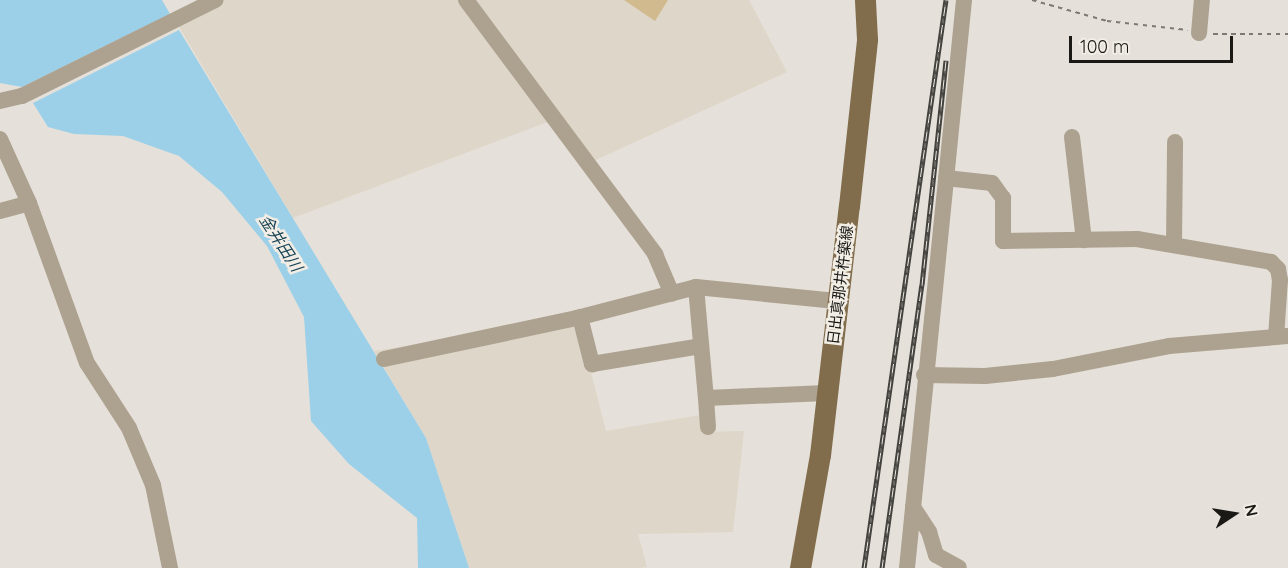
<!DOCTYPE html>
<html>
<head>
<meta charset="utf-8">
<style>
	body { margin:0 }
	#map { position:relative; width:1288px; height:568px; overflow:hidden; background:#e5e0d9; font-family:Quicksand,"Noto Sans JP",sans-serif }
	div>[style] { position:absolute }
	.built>* { inset:0; background:#ded6c8 }
	.water>* { inset:0; background:#9cd0e8 }
	.building>* { inset:0; background:#d1ba8e }
	.path>* { height:2px; margin-top:-1px; transform-origin:0; background:repeating-linear-gradient(90deg,#7d7a75 0 4.5px,transparent 0 9px) }
	.minor>* { height:16px; margin:-8px; padding:0 8px; transform-origin:8px; border-radius:8px; background:#ada290 }
	.major>* { height:21px; margin:-10.5px; padding:0 10.5px; transform-origin:10.5px; border-radius:10.5px; background:#816d4b }
	.rail>* { height:5px; margin-top:-2.5px; transform-origin:0; background:repeating-linear-gradient(90deg,#f2eee6 0 9px,#44423e 0 18px); box-sizing:border-box; border-block:2px solid #44423e }
	span { translate:-50% -50%; white-space:nowrap; text-align:center; line-height:1.15; -webkit-text-stroke:5px #f2eee6; paint-order:stroke }
	.street-label { font-size:15px; color:#1a1916 }
	.water-label { font-size:16px; color:#184456; font-style:italic }
	.north { position:absolute; left:1204px; top:484px; width:60px; height:60px; -webkit-text-stroke:4px #f2eee6; paint-order:stroke; rotate:78deg; font-size:16px; font-weight:700; line-height:24px; text-align:center; color:#1a1916 }
	.north::after { content:''; display:block; margin:auto; width:21px; height:27px; background:#1a1916; clip-path:polygon(50% 0,100% 100%,50% 72%,0 100%) }
	.scale { position:absolute; left:1069px; top:36px; width:164px; height:27px; box-sizing:border-box; border:3px solid #1a1916; border-top:0; padding-left:8px; font-size:18px; line-height:21px; white-space:nowrap; color:#1a1916; -webkit-text-stroke:4px #f2eee6; paint-order:stroke }
</style>
</head>
<body>
<div id="map">
	<div class="built">
		<i style="clip-path:polygon(215px 0,749px 0,787px 72px,585px 165px,553px 120px,293px 218px,175px 20px)"></i>
		<i style="clip-path:polygon(577px 318px,606px 431px,700px 415px,702px 432px,744px 431px,733px 532px,638px 534px,647px 567px,642px 568px,469px 568px,426px 438px,374px 351px)"></i>
	</div>
	<div class="water">
		<i style="clip-path:polygon(0 0,162px 0,170px 14px,22px 87px,0 83px)"></i>
		<i style="clip-path:polygon(179px 30px,426px 438px,469px 568px,418px 568px,417px 518px,349px 464px,311px 421px,304px 317px,267px 246px,222px 192px,179px 156px,123px 136px,74px 134px,48px 127px,33px 103px)"></i>
	</div>
	<div class="building">
		<i style="clip-path:polygon(624px 0,668px 0,655px 21px)"></i>
	</div>
	<div class="path">
		<i style="left:1032px;top:0;width:78px;rotate:15.6deg"></i>
		<i style="left:1107px;top:21px;width:81px;rotate:6.4deg"></i>
		<i style="left:1213px;top:34px;width:75px"></i>
	</div>
	<div class="minor">
		<i style="left:466px;top:0;width:317px;rotate:53.3deg"></i>
		<i style="left:655px;top:254px;width:43px;rotate:67deg"></i>
		<i style="left:1199px;top:33px;width:33px;rotate:-85deg"></i>
		<i style="left:0;top:101px;width:23px;rotate:-13deg"></i>
		<i style="left:22px;top:96px;width:216px;rotate:-26.4deg"></i>
		<i style="left:1072px;top:137px;width:104px;rotate:83.4deg"></i>
		<i style="left:0;top:139px;width:70px;rotate:65.6deg"></i>
		<i style="left:29px;top:203px;width:170px;rotate:70.1deg"></i>
		<i style="left:87px;top:363px;width:77px;rotate:57.1deg"></i>
		<i style="left:129px;top:428px;width:62px;rotate:67.2deg"></i>
		<i style="left:153px;top:485px;width:85px;rotate:78.4deg"></i>
		<i style="left:946px;top:178px;width:46px;rotate:6.2deg"></i>
		<i style="left:992px;top:183px;width:19px;rotate:54deg"></i>
		<i style="left:1003px;top:198px;width:43px;rotate:90deg"></i>
		<i style="left:1003px;top:241px;width:134px;rotate:-0.9deg"></i>
		<i style="left:1137px;top:239px;width:136px;rotate:9.7deg"></i>
		<i style="left:1271px;top:262px;width:10px;rotate:45deg"></i>
		<i style="left:1278px;top:269px;width:11px;rotate:80deg"></i>
		<i style="left:1280px;top:280px;width:57px;rotate:94deg"></i>
		<i style="left:0;top:211px;width:30px;rotate:-15deg"></i>
		<i style="left:1174px;top:245px;width:103px;rotate:-89.4deg"></i>
		<i style="left:696px;top:287px;width:111px;rotate:84.9deg"></i>
		<i style="left:580px;top:317px;width:49px;rotate:75.7deg"></i>
		<i style="left:592px;top:364px;width:110px;rotate:-9.4deg"></i>
		<i style="left:384px;top:359px;width:197px;rotate:-12deg"></i>
		<i style="left:577px;top:318px;width:123px;rotate:-14.6deg"></i>
		<i style="left:696px;top:287px;width:141px;rotate:5.7deg"></i>
		<i style="left:924px;top:375px;width:61px;rotate:0.9deg"></i>
		<i style="left:985px;top:376px;width:68px;rotate:-5.9deg"></i>
		<i style="left:1053px;top:369px;width:118px;rotate:-11.2deg"></i>
		<i style="left:1169px;top:346px;width:119px;rotate:-4.8deg"></i>
		<i style="left:708px;top:427px;width:29px;rotate:-94deg"></i>
		<i style="left:706px;top:398px;width:120px;rotate:-2.4deg"></i>
		<i style="left:913px;top:507px;width:30px;rotate:57deg"></i>
		<i style="left:929px;top:532px;width:24px;rotate:73deg"></i>
		<i style="left:936px;top:555px;width:26px;rotate:29deg"></i>
		<i style="left:907px;top:568px;width:571px;rotate:-84.27deg"></i>
	</div>
	<div class="major">
		<i style="left:800px;top:568px;width:115px;rotate:-80deg"></i>
		<i style="left:820px;top:455px;width:251px;rotate:-83.4deg"></i>
		<i style="left:849px;top:206px;width:168px;rotate:-83.8deg"></i>
		<i style="left:867px;top:39px;width:39px;rotate:-93deg"></i>
	</div>
	<div class="rail">
		<i style="left:864px;top:568px;width:574px;rotate:-81.79deg"></i>
		<i style="left:882px;top:568px;width:286px;rotate:-82deg"></i>
		<i style="left:922px;top:285px;width:226px;rotate:-83.9deg"></i>
	</div>
	<div class="street-label">
		<span style="left:840px;top:285px;rotate:-83deg">日出真那井杵築線</span>
	</div>
	<div class="water-label">
		<span style="left:281px;top:243px;rotate:57deg">金井田川</span>
	</div>
	<div class="north">N</div>
	<div class="scale">100 m</div>
</div>
</body>
</html>
